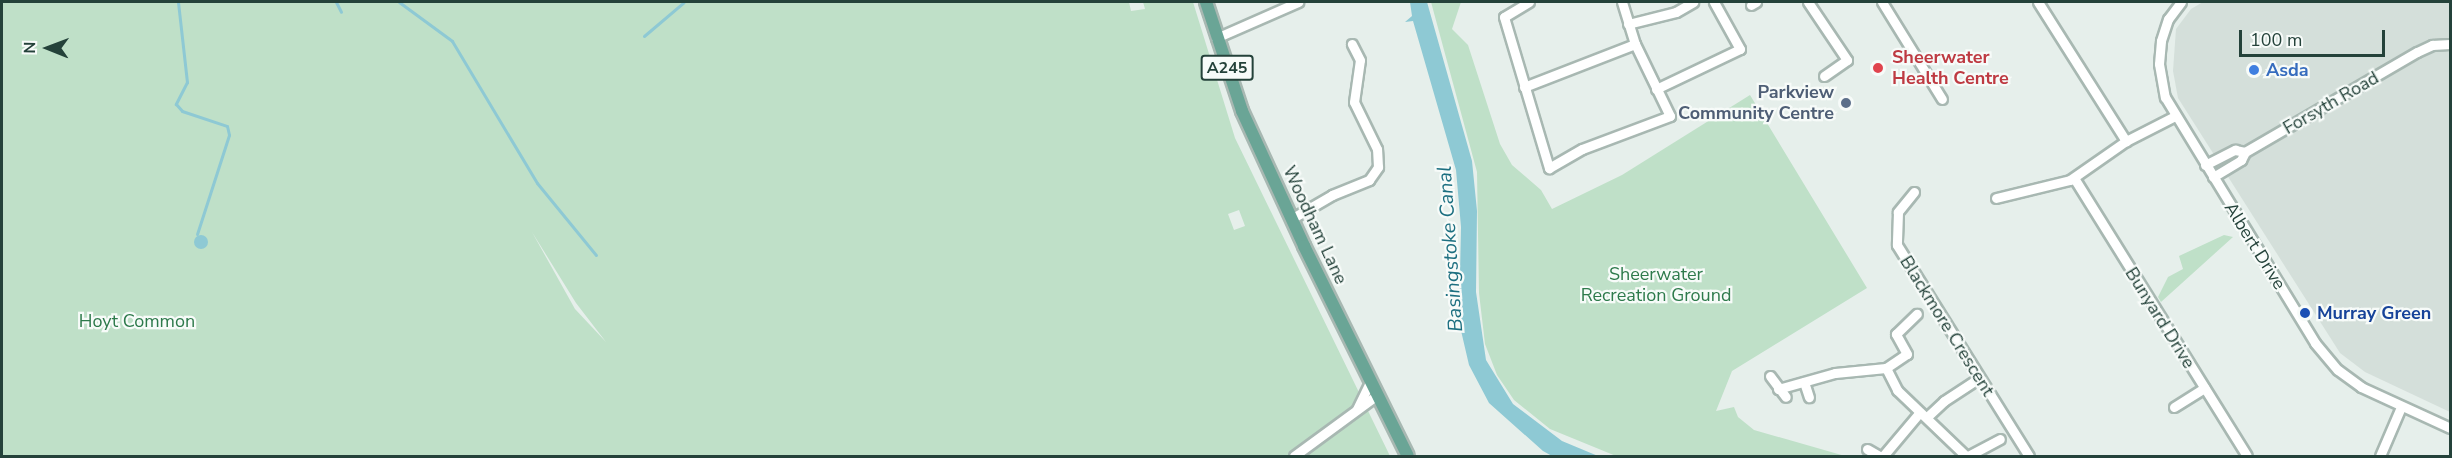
<!DOCTYPE html>
<html>
<head>
<meta charset="utf-8">
<style>
	body { margin:0 }
	#map { position:relative; width:2452px; height:458px; overflow:hidden; background:#e6efeb; font-family:"Nunito Sans",sans-serif }
	div>[style] { position:absolute }
	.built>* { inset:0; background:#d4dfda }
	.green>* { inset:0; background:#bfe0c8 }
	.water>* { inset:0; background:#8ec9d4 }
	.round { border-radius:50% }
	.stream>* { height:3px; margin:-1.5px; padding:0 1.5px; transform-origin:1.5px; border-radius:1.5px; background:#8ec9d4 }
	.roads { filter:drop-shadow(2px 0 #a8b8b2) drop-shadow(-2px 0 #a8b8b2) drop-shadow(0 2px #a8b8b2) drop-shadow(0 -2px #a8b8b2) }
	.minor>* { height:9px; margin:-4.5px; padding:0 4.5px; transform-origin:4.5px; border-radius:4.5px; background:#fff }
	.major>* { height:12px; margin:-6px; padding:0 6px; transform-origin:6px; border-radius:6px; background:#6aa596 }
	.dots>* { width:16px; height:16px; translate:-50% -50%; box-sizing:border-box; border:3px solid #f7fbf9; border-radius:50% }
	span { translate:-50% -50%; white-space:nowrap; text-align:center; line-height:1.15; -webkit-text-stroke:4.5px #f7fbf9; paint-order:stroke }
	.shield-label span { padding:2px 4px; background:#f7fbf9; border:2px solid; border-radius:4px; -webkit-text-stroke-width:0 }
	.shield-label { font-size:16px; color:#24423a; font-weight:700 }
	.health-label { font-size:18px; color:#be3a42; font-weight:700 }
	.left { translate:0 -50%; text-align:left }
	.shop-label { font-size:18px; color:#366cbe; font-weight:700 }
	.service-label { font-size:18px; color:#4e5e75; font-weight:700 }
	.right { translate:-100% -50%; text-align:right }
	.street-label { font-size:18px; color:#24423a }
	.park-label { font-size:18px; color:#2d7a4b }
	.transit-label { font-size:18px; color:#164399; font-weight:700 }
	.water-label { font-size:20px; color:#1c6f80; font-style:italic }
	.frame { position:absolute; inset:0; border:3px solid #24423a; pointer-events:none }
	.north { position:absolute; left:18px; top:18px; width:60px; height:60px; -webkit-text-stroke:4px #f7fbf9; paint-order:stroke; rotate:271deg; font-size:16px; font-weight:700; line-height:24px; text-align:center; color:#24423a }
	.north::after { content:''; display:block; margin:auto; width:21px; height:27px; background:#24423a; clip-path:polygon(50% 0,100% 100%,50% 72%,0 100%) }
	.scale { position:absolute; left:2239px; top:30px; width:146px; height:27px; box-sizing:border-box; border:3px solid #24423a; border-top:0; padding-left:8px; font-size:18px; line-height:21px; white-space:nowrap; color:#24423a; -webkit-text-stroke:4px #f7fbf9; paint-order:stroke }
</style>
</head>
<body>
<div id="map">
	<div class="built">
		<i style="clip-path:polygon(2203px 2px,2450px 2px,2450px 412px,2365px 372px,2340px 353px,2178px 98px,2173px 71px,2176px 29px,2191px 9px)"></i>
	</div>
	<div class="green">
		<i style="clip-path:polygon(evenodd,2px 2px,1129px 2px,1131px 11px,1145px 9px,1143px 2px,1193px 2px,1235px 138px,1390px 456px,2px 456px,2px 2px,1239px 210px,1245px 226px,1234px 230px,1228px 214px,1239px 210px,2px 2px,532px 232px,576px 303px,606px 342px,575px 309px,532px 232px)"></i>
		<i style="clip-path:polygon(1431px 2px,1461px 2px,1452px 29px,1468px 45px,1500px 144px,1512px 165px,1541px 190px,1552px 209px,1622px 175px,1750px 95px,1867px 288px,1732px 371px,1716px 411px,1734px 407px,1738px 417px,1754px 430px,1845px 456px,1616px 456px,1550px 429px,1514px 400px,1497px 375px,1485px 344px,1479px 293px,1477px 172px)"></i>
		<i style="clip-path:polygon(2224px 235px,2233px 237px,2161px 302px,2158px 297px,2168px 277px,2183px 269px,2179px 256px)"></i>
	</div>
	<div class="water">
		<i style="clip-path:polygon(1410px 2px,1427px 2px,1472px 161px,1477px 211px,1476px 292px,1486px 360px,1513px 404px,1562px 441px,1598px 456px,1552px 456px,1543px 451px,1489px 403px,1469px 365px,1459px 322px,1461px 227px,1456px 170px,1413px 21px,1405px 22px,1412px 16px)"></i>
		<i class="round" style="left:194px;top:235px;width:14px;height:14px"></i>
	</div>
	<div class="stream">
		<i style="left:178px;top:2px;width:81px;rotate:83.6deg"></i>
		<i style="left:187px;top:82px;width:25px;rotate:117deg"></i>
		<i style="left:176px;top:104px;width:9px;rotate:49deg"></i>
		<i style="left:182px;top:111px;width:47px;rotate:18.4deg"></i>
		<i style="left:227px;top:126px;width:9px;rotate:77deg"></i>
		<i style="left:229px;top:135px;width:104px;rotate:107.9deg"></i>
		<i style="left:336px;top:2px;width:11px;rotate:63deg"></i>
		<i style="left:399px;top:2px;width:66px;rotate:36.3deg"></i>
		<i style="left:452px;top:41px;width:165px;rotate:59.1deg"></i>
		<i style="left:537px;top:183px;width:93px;rotate:50.7deg"></i>
		<i style="left:644px;top:36px;width:52px;rotate:-40.4deg"></i>
	</div>
	<div class="roads">
		<div class="minor">
			<i style="left:1529px;top:2px;width:29px;rotate:149deg"></i>
			<i style="left:1504px;top:17px;width:158px;rotate:73.4deg"></i>
			<i style="left:1549px;top:168px;width:38px;rotate:-30deg"></i>
			<i style="left:1582px;top:149px;width:94px;rotate:-20.6deg"></i>
			<i style="left:1670px;top:116px;width:80px;rotate:-115.9deg"></i>
			<i style="left:1635px;top:44px;width:44px;rotate:-107.2deg"></i>
			<i style="left:1808px;top:2px;width:70px;rotate:56.1deg"></i>
			<i style="left:1847px;top:60px;width:28px;rotate:145deg"></i>
			<i style="left:1882px;top:2px;width:114px;rotate:58.3deg"></i>
			<i style="left:2038px;top:2px;width:165px;rotate:57.7deg"></i>
			<i style="left:2181px;top:2px;width:21px;rotate:127deg"></i>
			<i style="left:2168px;top:19px;width:23px;rotate:108deg"></i>
			<i style="left:2161px;top:41px;width:23px;rotate:95deg"></i>
			<i style="left:2159px;top:64px;width:34px;rotate:80deg"></i>
			<i style="left:2165px;top:97px;width:288px;rotate:58.6deg"></i>
			<i style="left:2315px;top:343px;width:35px;rotate:50deg"></i>
			<i style="left:2338px;top:370px;width:29px;rotate:36deg"></i>
			<i style="left:2361px;top:387px;width:98px;rotate:24.7deg"></i>
			<i style="left:1751px;top:5px;width:6px;rotate:-31deg"></i>
			<i style="left:1628px;top:24px;width:49px;rotate:-14deg"></i>
			<i style="left:1676px;top:12px;width:20px;rotate:-30deg"></i>
			<i style="left:1216px;top:38px;width:90px;rotate:-23.7deg"></i>
			<i style="left:1524px;top:87px;width:119px;rotate:-21.2deg"></i>
			<i style="left:1656px;top:89px;width:93px;rotate:-25.5deg"></i>
			<i style="left:1740px;top:49px;width:54px;rotate:-119deg"></i>
			<i style="left:2205px;top:165px;width:34px;rotate:-27deg"></i>
			<i style="left:2235px;top:150px;width:10px;rotate:11deg"></i>
			<i style="left:2213px;top:177px;width:33px;rotate:-31deg"></i>
			<i style="left:2241px;top:160px;width:9px;rotate:-63deg"></i>
			<i style="left:2245px;top:152px;width:199px;rotate:-30.2deg"></i>
			<i style="left:2417px;top:52px;width:17px;rotate:-25deg"></i>
			<i style="left:2432px;top:45px;width:18px;rotate:-3deg"></i>
			<i style="left:2074px;top:178px;width:327px;rotate:58.1deg"></i>
			<i style="left:1914px;top:192px;width:26px;rotate:129deg"></i>
			<i style="left:1898px;top:212px;width:33px;rotate:92deg"></i>
			<i style="left:1897px;top:245px;width:249px;rotate:58deg"></i>
			<i style="left:1996px;top:198px;width:76px;rotate:-13.7deg"></i>
			<i style="left:2070px;top:180px;width:68px;rotate:-34.9deg"></i>
			<i style="left:2126px;top:141px;width:55px;rotate:-27deg"></i>
			<i style="left:1291px;top:219px;width:48px;rotate:-30.3deg"></i>
			<i style="left:1332px;top:195px;width:40px;rotate:-22deg"></i>
			<i style="left:1369px;top:180px;width:16px;rotate:-55deg"></i>
			<i style="left:1378px;top:167px;width:18px;rotate:-93deg"></i>
			<i style="left:1377px;top:149px;width:52px;rotate:-116.1deg"></i>
			<i style="left:1354px;top:102px;width:42px;rotate:-81.9deg"></i>
			<i style="left:1360px;top:60px;width:18px;rotate:-117deg"></i>
			<i style="left:1886px;top:368px;width:25px;rotate:63deg"></i>
			<i style="left:1897px;top:390px;width:95px;rotate:43.7deg"></i>
			<i style="left:1770px;top:376px;width:26px;rotate:53deg"></i>
			<i style="left:1804px;top:382px;width:16px;rotate:72deg"></i>
			<i style="left:1778px;top:389px;width:59px;rotate:-15.7deg"></i>
			<i style="left:1835px;top:373px;width:51px;rotate:-5.6deg"></i>
			<i style="left:1886px;top:368px;width:25px;rotate:-34deg"></i>
			<i style="left:1907px;top:354px;width:23px;rotate:-119deg"></i>
			<i style="left:1896px;top:334px;width:29px;rotate:-44deg"></i>
			<i style="left:2174px;top:407px;width:36px;rotate:-32deg"></i>
			<i style="left:1357px;top:409px;width:30px;rotate:-64deg"></i>
			<i style="left:1927px;top:417px;width:23px;rotate:-43deg"></i>
			<i style="left:1944px;top:401px;width:42px;rotate:-33.3deg"></i>
			<i style="left:1867px;top:449px;width:14px;rotate:30deg"></i>
			<i style="left:1294px;top:456px;width:103px;rotate:-36.3deg"></i>
			<i style="left:1883px;top:456px;width:57px;rotate:-49.9deg"></i>
			<i style="left:1968px;top:456px;width:36px;rotate:-28deg"></i>
			<i style="left:2380px;top:456px;width:53px;rotate:-66.8deg"></i>
		</div>
		<div class="major">
			<i style="left:1206px;top:2px;width:115px;rotate:71.7deg"></i>
			<i style="left:1242px;top:111px;width:149px;rotate:65.3deg"></i>
			<i style="left:1304px;top:246px;width:234px;rotate:63.7deg"></i>
		</div>
	</div>
	<div class="dots">
		<i style="left:1878px;top:68px;background:#e0444e"></i>
		<i style="left:2254px;top:70px;background:#3f7fe0"></i>
		<i style="left:1846px;top:103px;background:#5c6f8a"></i>
		<i style="left:2305px;top:313px;background:#1a4fb4"></i>
	</div>
	<div class="shield-label">
		<span style="left:1227px;top:68px">A245</span>
	</div>
	<div class="health-label">
		<span class="left" style="left:1892px;top:68px">Sheerwater<br>Health Centre</span>
	</div>
	<div class="shop-label">
		<span class="left" style="left:2266px;top:70px">Asda</span>
	</div>
	<div class="service-label">
		<span class="right" style="left:1834px;top:103px">Parkview<br>Community Centre</span>
	</div>
	<div class="street-label">
		<span style="left:2331px;top:103px;rotate:-30deg">Forsyth Road</span>
		<span style="left:1315px;top:225px;rotate:65deg">Woodham Lane</span>
		<span style="left:2255px;top:246px;rotate:58deg">Albert Drive</span>
		<span style="left:2160px;top:318px;rotate:58deg">Bunyard Drive</span>
		<span style="left:1947px;top:326px;rotate:58deg">Blackmore Crescent</span>
	</div>
	<div class="park-label">
		<span style="left:1656px;top:285px">Sheerwater<br>Recreation Ground</span>
		<span style="left:137px;top:321px">Hoyt Common</span>
	</div>
	<div class="transit-label">
		<span class="left" style="left:2317px;top:313px">Murray Green</span>
	</div>
	<div class="water-label">
		<span style="left:1450px;top:249px;rotate:-94deg">Basingstoke Canal</span>
	</div>
	<div class="frame"></div>
	<div class="north">N</div>
	<div class="scale">100 m</div>
</div>
</body>
</html>
